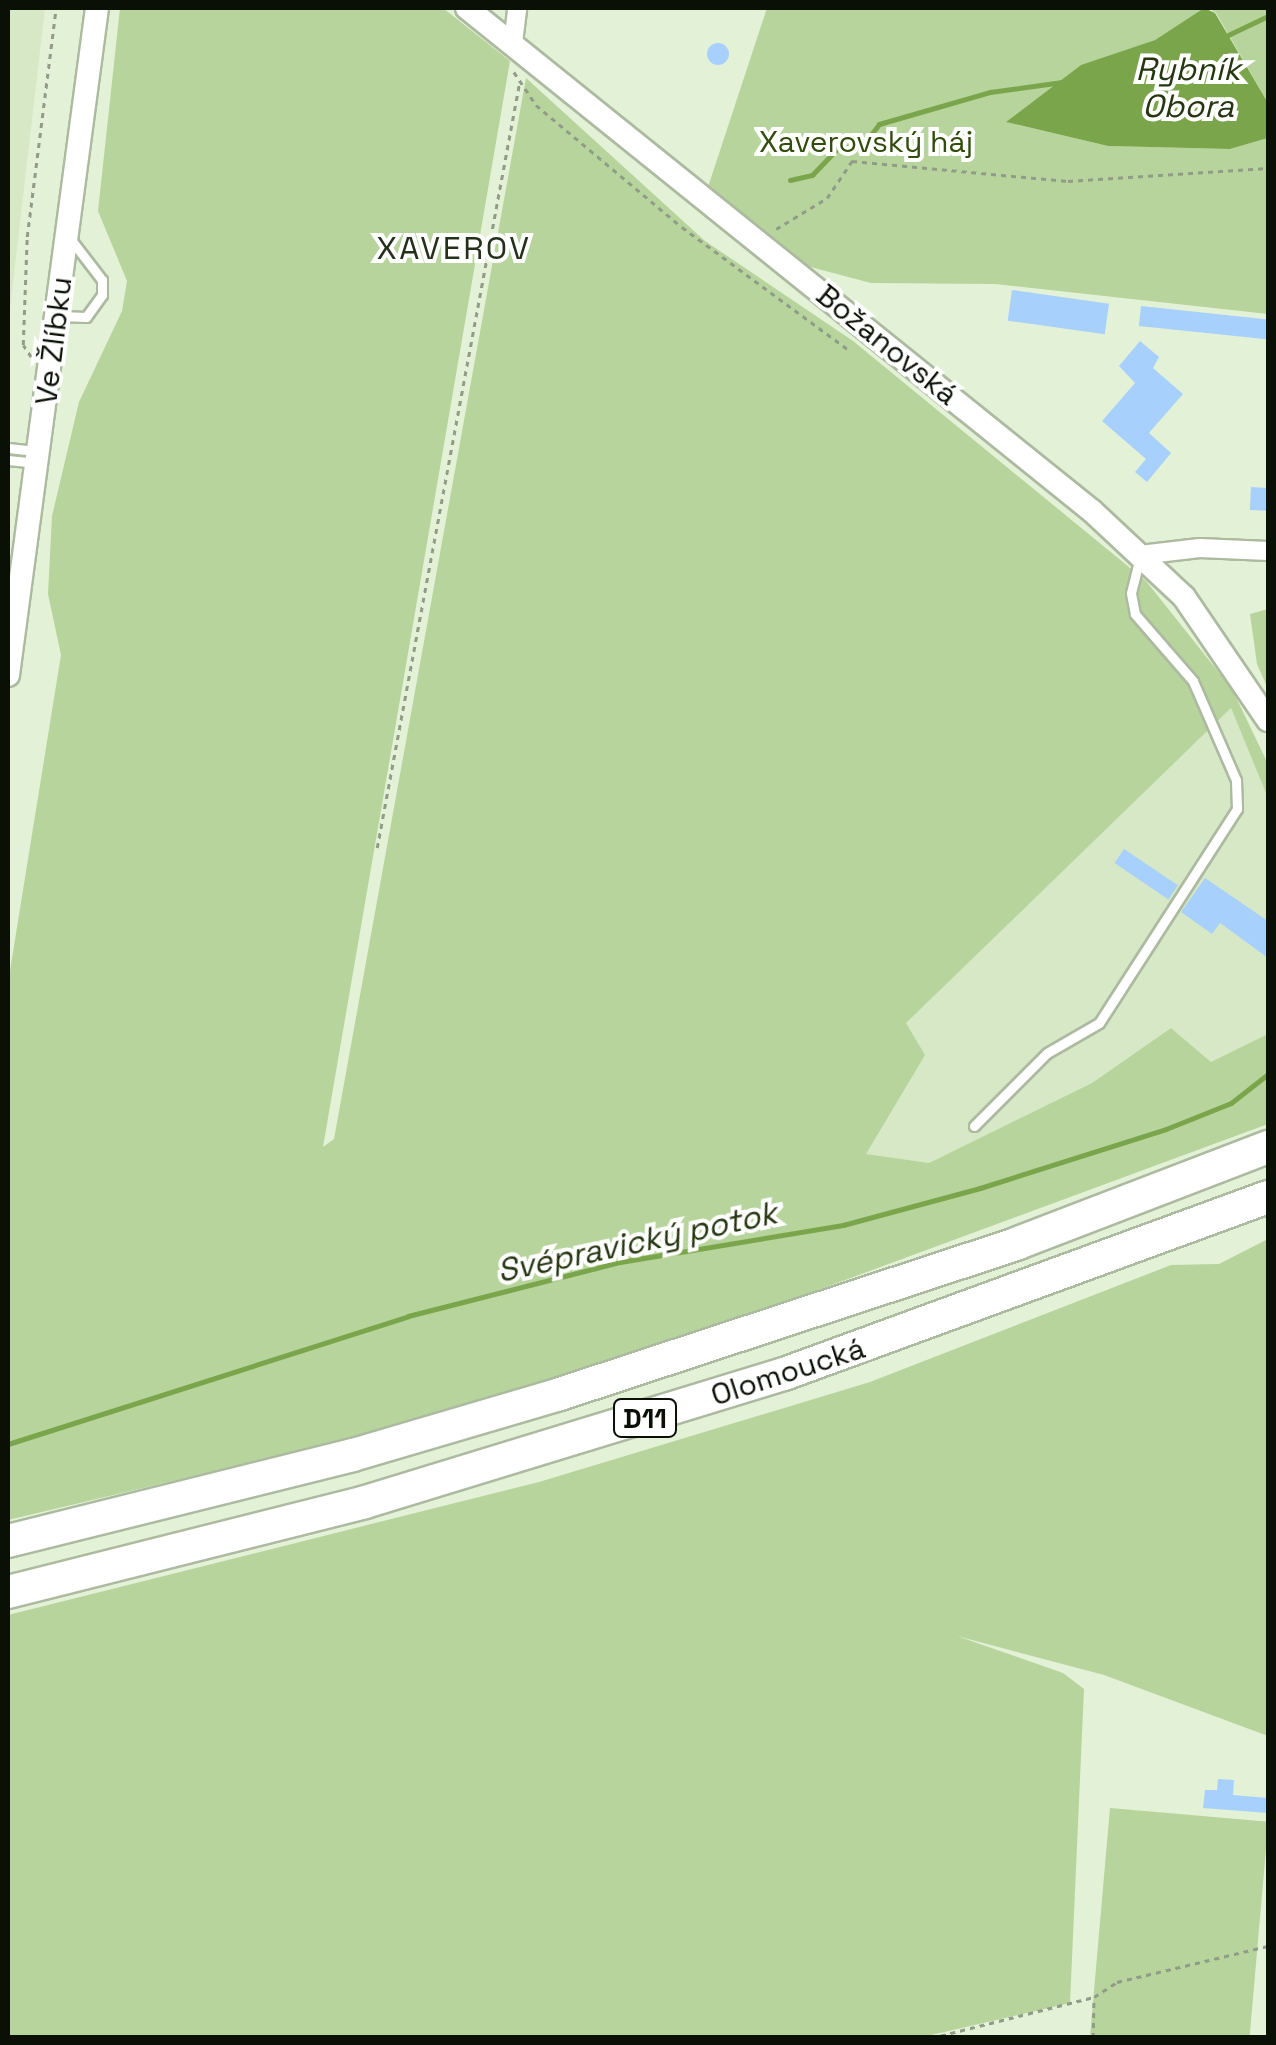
<!DOCTYPE html>
<html>
<head>
<meta charset="utf-8">
<style>
	body { margin:0 }
	#map { position:relative; width:1276px; height:2045px; overflow:hidden; background:#e3f1d6; font-family:"Space Grotesk",sans-serif }
	div>[style] { position:absolute }
	.built>* { inset:0; background:#d6e8c6 }
	.green>* { inset:0; background:#b7d49c; transform-origin:0 0 }
	.water>* { inset:0; background:#7ba54b }
	.stream>* { height:5px; margin:-2.5px; padding:0 2.5px; transform-origin:2.5px; border-radius:2.5px; background:#7ba54b }
	.building>* { inset:0; background:#a8d0fd; transform-origin:0 0 }
	.round { border-radius:50% }
	.path>* { height:2.5px; margin-top:-1.25px; transform-origin:0; background:repeating-linear-gradient(90deg,#919c88 0 5px,transparent 0 10px) }
	.roads { filter:drop-shadow(2px 0 #acbaa0) drop-shadow(-2px 0 #acbaa0) drop-shadow(0 2px #acbaa0) drop-shadow(0 -2px #acbaa0) }
	.service>* { height:9px; margin:-4.5px; padding:0 4.5px; transform-origin:4.5px; border-radius:4.5px; background:#fff }
	.minor>* { height:18px; margin:-9px; padding:0 9px; transform-origin:9px; border-radius:9px; background:#fff }
	.tertiary>* { height:22px; margin:-11px; padding:0 11px; transform-origin:11px; border-radius:11px; background:#fff }
	.motorway>* { height:32px; margin:-16px; padding:0 16px; transform-origin:16px; border-radius:16px; background:#fff }
	span { translate:-50% -50%; white-space:nowrap; text-align:center; line-height:1.15; -webkit-text-stroke:8px #fff; paint-order:stroke }
	.shield-label span { padding:2px 8px; background:#fff; border:2px solid; border-radius:8px; -webkit-text-stroke-width:0 }
	.shield-label { font-size:28px; color:#0b1007; font-weight:700 }
	.park-label { font-size:30px; color:#314c0b }
	.street-label { font-size:30px; color:#0b1007 }
	.water-label { font-size:32px; color:#253610; font-style:italic }
	.neighbourhood-label { font-size:32px; color:#25301b; letter-spacing:2.5px }
	.frame { position:absolute; inset:0; border:10px solid #0b1007; pointer-events:none }
</style>
</head>
<body>
<div id="map">
	<div class="built">
		<i style="clip-path:polygon(8px 8px,45px 8px,8px 326px)"></i>
		<i style="clip-path:polygon(1231px 708px,1268px 798px,1268px 1034px,1262px 1042px,1211px 1062px,1171px 1028px,1092px 1083px,929px 1163px,865px 1154px,924px 1055px,905px 1023px)"></i>
	</div>
	<div class="green">
		<i style="clip-path:polygon(120px 8px,443px 8px,510px 61px,323px 1147px,334px 1139px,526px 78px,705px 241px,853px 341px,1146px 581px,1232px 689px,1268px 764px,1268px 798px,1231px 708px,906px 1023px,925px 1055px,866px 1154px,929px 1163px,1092px 1083px,1171px 1028px,1211px 1062px,1268px 1034px,1268px 1124px,688px 1338px,375px 1433px,8px 1520px,8px 983px,61px 655px,48px 594px,52px 516px,79px 402px,122px 311px,127px 281px,98px 211px)"></i>
		<i style="clip-path:polygon(767px 8px,1204px 8px,1155px 40px,1080px 66px,1007px 122px,1108px 146px,1230px 149px,1268px 138px,1268px 314px,995px 284px,871px 283px,799px 264px,707px 190px)"></i>
		<i style="clip-path:polygon(1209px 8px,1268px 8px,1268px 103px,1216px 13px)"></i>
		<i style="clip-path:polygon(1268px 609px,1268px 689px,1257px 664px,1250px 614px)"></i>
		<i style="clip-path:polygon(1268px 1239px,1268px 1736px,1104px 1675px,957px 1636px,1063px 1673px,1084px 1689px,1070px 2003px,918px 2038px,8px 2037px,8px 1615px,539px 1482px,870px 1382px,1171px 1265px,1219px 1264px)"></i>
		<i style="left:1110px;top:1808px;width:159px;height:229px;rotate:5deg"></i>
	</div>
	<div class="water">
		<i style="clip-path:polygon(1204px 8px,1215px 13px,1268px 103px,1268px 138px,1230px 149px,1108px 146px,1006px 122px,1081px 65px,1155px 40px)"></i>
	</div>
	<div class="stream">
		<i style="left:1226px;top:36px;width:47px;rotate:-25.5deg"></i>
		<i style="left:790px;top:180px;width:23px;rotate:-13deg"></i>
		<i style="left:812px;top:175px;width:36px;rotate:-46deg"></i>
		<i style="left:837px;top:149px;width:27px;rotate:-10deg"></i>
		<i style="left:864px;top:144px;width:25px;rotate:-53deg"></i>
		<i style="left:879px;top:124px;width:116px;rotate:-16.1deg"></i>
		<i style="left:990px;top:92px;width:73px;rotate:-7.9deg"></i>
		<i style="left:8px;top:1444px;width:420px;rotate:-17.7deg"></i>
		<i style="left:408px;top:1316px;width:219px;rotate:-14.3deg"></i>
		<i style="left:620px;top:1262px;width:226px;rotate:-9.4deg"></i>
		<i style="left:843px;top:1225px;width:142px;rotate:-15.1deg"></i>
		<i style="left:980px;top:1188px;width:195px;rotate:-17.6deg"></i>
		<i style="left:1166px;top:1129px;width:70px;rotate:-21.8deg"></i>
		<i style="left:1231px;top:1103px;width:47px;rotate:-38.1deg"></i>
	</div>
	<div class="building">
		<i class="round" style="left:707px;top:43px;width:22px;height:22px"></i>
		<i style="left:1012px;top:290px;width:98px;height:31px;rotate:8deg"></i>
		<i style="left:1141px;top:306px;width:128px;height:20px;rotate:6deg"></i>
		<i style="clip-path:polygon(1140px 341px,1159px 357px,1153px 368px,1183px 394px,1149px 433px,1171px 453px,1147px 482px,1135px 472px,1146px 459px,1102px 421px,1135px 383px,1119px 366px)"></i>
		<i style="left:1251px;top:487px;width:17px;height:23px;rotate:3deg"></i>
		<i style="left:1124px;top:849px;width:65px;height:17px;rotate:34deg"></i>
		<i style="clip-path:polygon(1205px 878px,1268px 921px,1268px 958px,1220px 923px,1212px 934px,1181px 912px)"></i>
		<i style="clip-path:polygon(1218px 1779px,1234px 1780px,1233px 1795px,1268px 1798px,1268px 1813px,1203px 1808px,1205px 1790px,1217px 1790px)"></i>
	</div>
	<div class="path">
		<i style="left:514px;top:72px;width:40px;rotate:56deg"></i>
		<i style="left:536px;top:105px;width:190px;rotate:39.9deg"></i>
		<i style="left:682px;top:227px;width:207px;rotate:36.4deg"></i>
		<i style="left:776px;top:229px;width:60px;rotate:-31.3deg"></i>
		<i style="left:827px;top:198px;width:45px;rotate:-56deg"></i>
		<i style="left:852px;top:161px;width:217px;rotate:5.3deg"></i>
		<i style="left:1068px;top:181px;width:200px;rotate:-3.7deg"></i>
		<i style="left:31px;top:357px;width:14px;rotate:-124deg"></i>
		<i style="left:23px;top:345px;width:108px;rotate:-87.9deg"></i>
		<i style="left:27px;top:237px;width:231px;rotate:-82.8deg"></i>
		<i style="left:377px;top:848px;width:776px;rotate:-79.46deg"></i>
		<i style="left:931px;top:2038px;width:168px;rotate:-14.1deg"></i>
		<i style="left:1094px;top:1997px;width:27px;rotate:-33deg"></i>
		<i style="left:1117px;top:1982px;width:155px;rotate:-13.4deg"></i>
		<i style="left:1093px;top:2038px;width:39px;rotate:-89deg"></i>
	</div>
	<div class="roads">
		<div class="service">
			<i style="left:60px;top:316px;width:26px;rotate:2deg"></i>
			<i style="left:86px;top:317px;width:27px;rotate:-54deg"></i>
			<i style="left:102px;top:295px;width:15px;rotate:-90deg"></i>
			<i style="left:102px;top:280px;width:54px;rotate:-127.5deg"></i>
			<i style="left:8px;top:448px;width:28px;rotate:6deg"></i>
			<i style="left:8px;top:460px;width:27px;rotate:6deg"></i>
			<i style="left:974px;top:1126px;width:103px;rotate:-45deg"></i>
			<i style="left:1047px;top:1053px;width:60px;rotate:-30deg"></i>
			<i style="left:1099px;top:1023px;width:255px;rotate:-57.2deg"></i>
			<i style="left:1237px;top:809px;width:29px;rotate:-92deg"></i>
			<i style="left:1236px;top:780px;width:108px;rotate:-113.5deg"></i>
			<i style="left:1193px;top:681px;width:89px;rotate:-130.9deg"></i>
			<i style="left:1135px;top:614px;width:21px;rotate:-101deg"></i>
			<i style="left:1131px;top:593px;width:36px;rotate:-76deg"></i>
		</div>
		<div class="minor">
			<i style="left:513px;top:43px;width:35px;rotate:-83deg"></i>
			<i style="left:1140px;top:555px;width:60px;rotate:-6.7deg"></i>
			<i style="left:1200px;top:548px;width:68px;rotate:2.5deg"></i>
		</div>
		<div class="tertiary">
			<i style="left:467px;top:8px;width:802px;rotate:38.83deg"></i>
			<i style="left:1092px;top:511px;width:126px;rotate:43.1deg"></i>
			<i style="left:1184px;top:597px;width:149px;rotate:55.7deg"></i>
			<i style="left:8px;top:675px;width:673px;rotate:-82.4deg"></i>
		</div>
		<div class="motorway">
			<i style="left:8px;top:1541px;width:356px;rotate:-14deg"></i>
			<i style="left:353px;top:1455px;width:216px;rotate:-16.4deg"></i>
			<i style="left:560px;top:1394px;width:482px;rotate:-18.2deg"></i>
			<i style="left:1018px;top:1243px;width:268px;rotate:-21deg"></i>
			<i style="left:8px;top:1592px;width:368px;rotate:-14.1deg"></i>
			<i style="left:365px;top:1502px;width:438px;rotate:-17deg"></i>
			<i style="left:784px;top:1374px;width:515px;rotate:-20.09deg"></i>
		</div>
	</div>
	<div class="shield-label">
		<span style="left:645px;top:1418px">D11</span>
	</div>
	<div class="park-label">
		<span style="left:866px;top:142px">Xaverovský háj</span>
	</div>
	<div class="street-label">
		<span style="left:54px;top:341px;rotate:-83deg">Ve Žlíbku</span>
		<span style="left:887px;top:345px;rotate:39deg">Božanovská</span>
		<span style="left:788px;top:1372px;rotate:-18deg">Olomoucká</span>
	</div>
	<div class="water-label">
		<span style="left:1188px;top:88px">Rybník<br>Obora</span>
		<span style="left:637px;top:1242px;rotate:-12deg">Svépravický potok</span>
	</div>
	<div class="neighbourhood-label">
		<span style="left:454px;top:248px">XAVEROV</span>
	</div>
	<div class="frame"></div>
</div>
</body>
</html>
